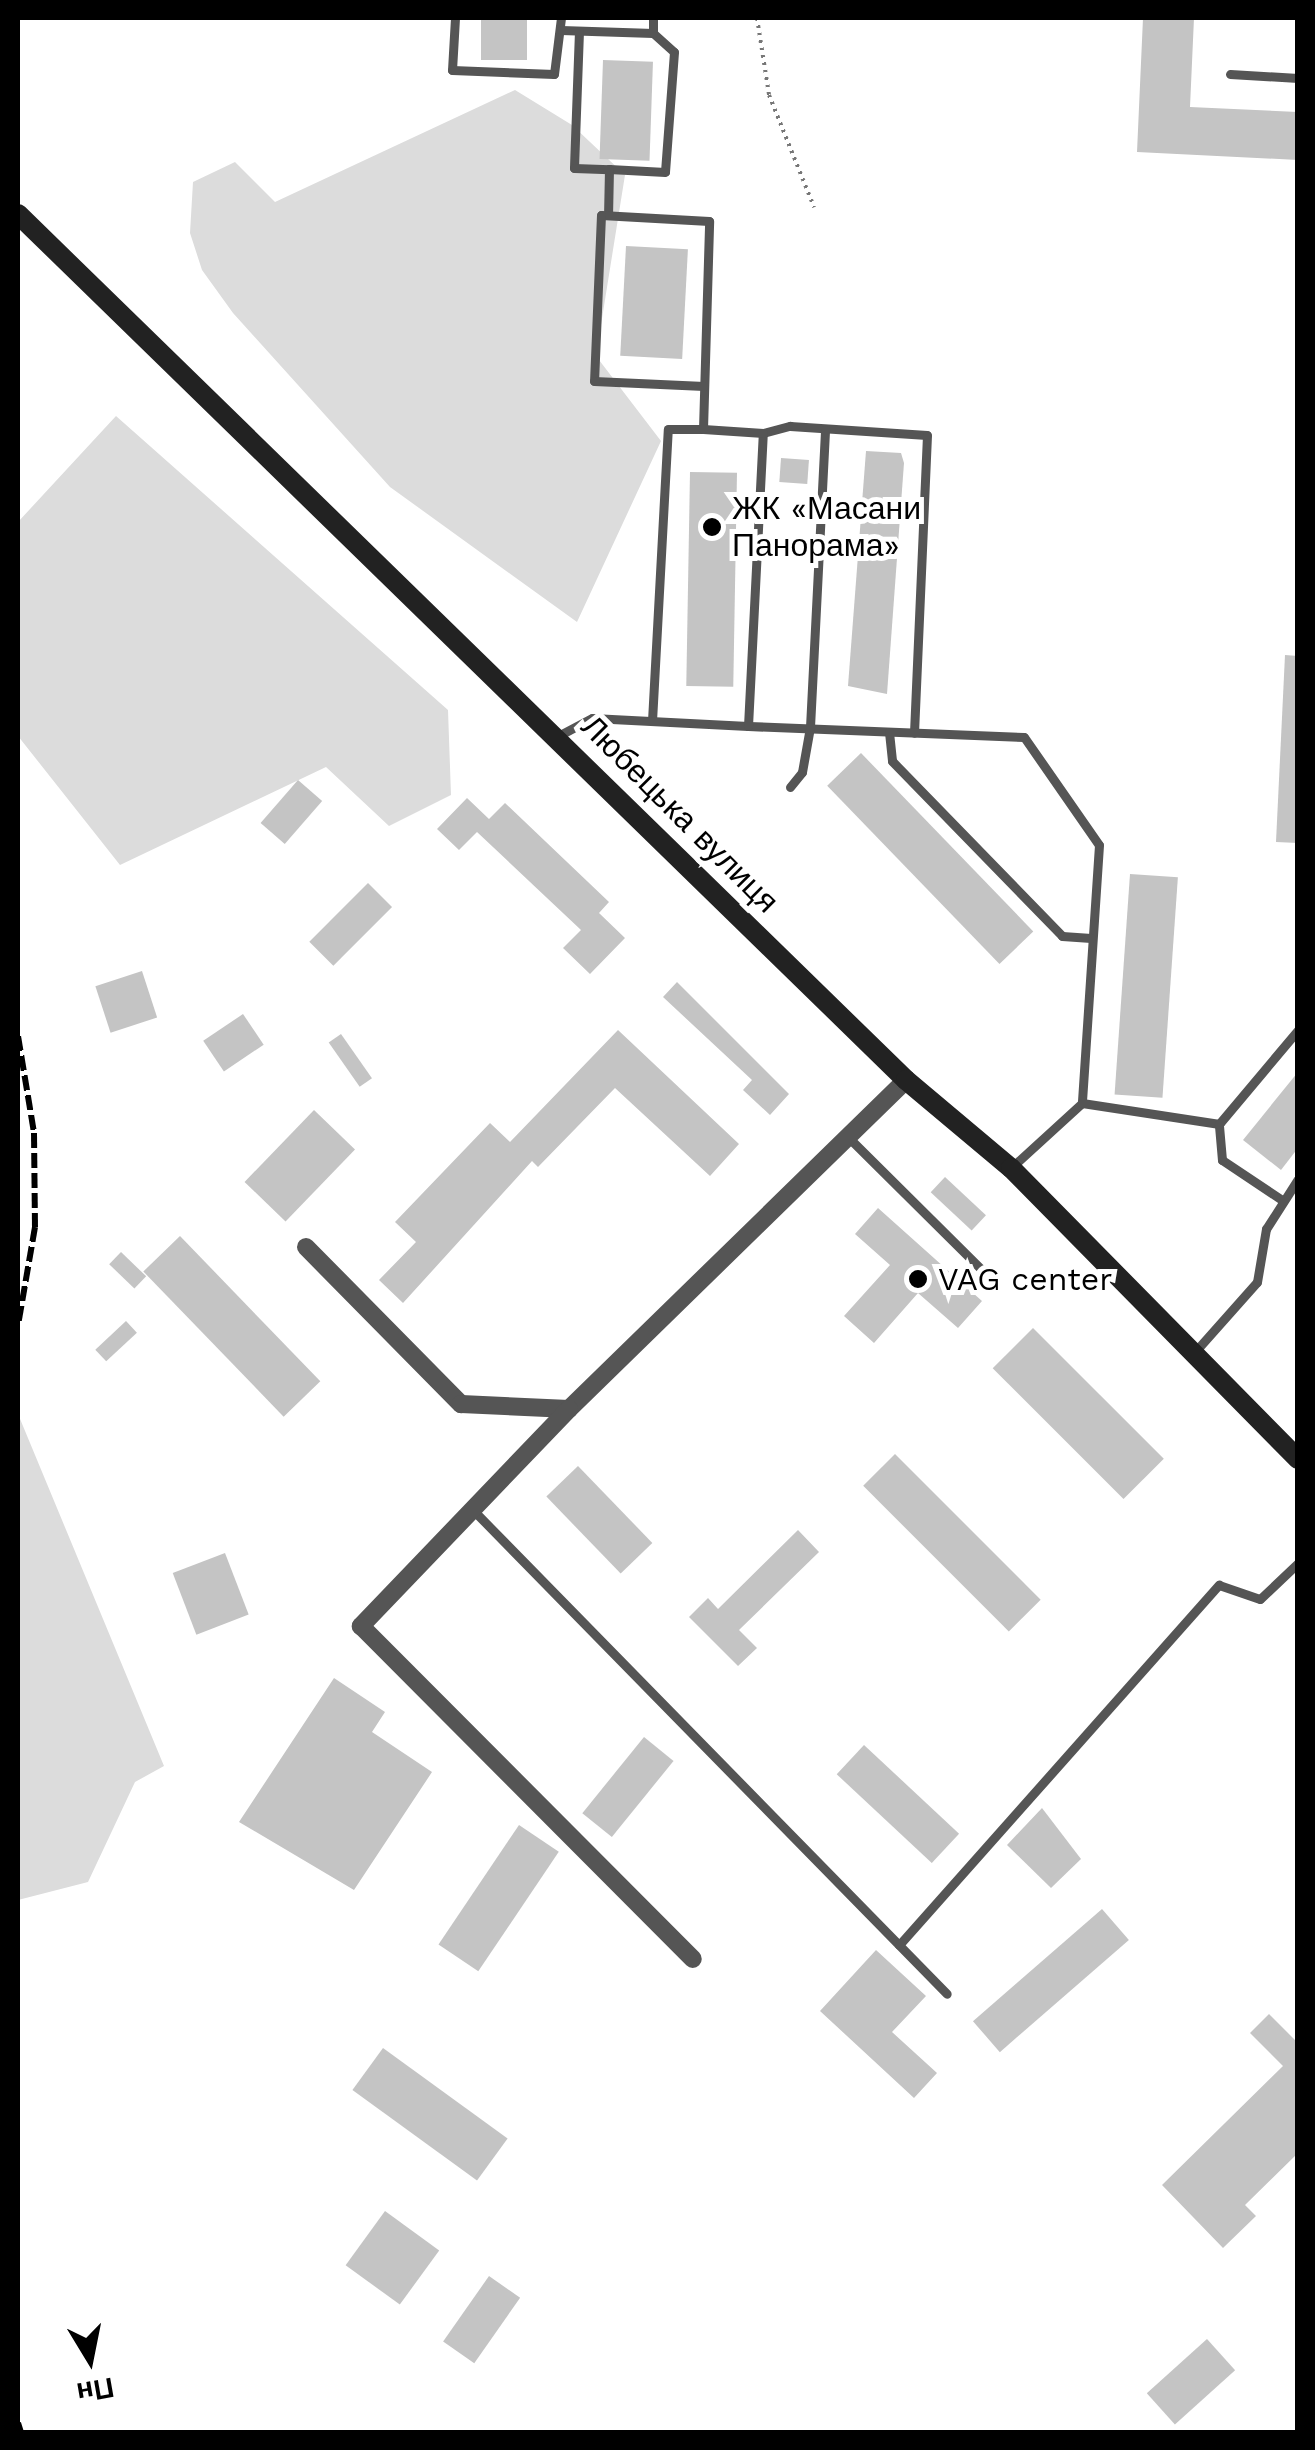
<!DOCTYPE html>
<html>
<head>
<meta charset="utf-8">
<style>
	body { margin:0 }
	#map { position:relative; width:1315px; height:2450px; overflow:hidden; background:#fff; font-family:"Work Sans",sans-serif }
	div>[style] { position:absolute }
	.green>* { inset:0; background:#dcdcdc }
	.building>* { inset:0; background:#c4c4c4; transform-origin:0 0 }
	.path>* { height:4px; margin-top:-2px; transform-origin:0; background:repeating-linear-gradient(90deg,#777 0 2.5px,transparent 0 7.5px) }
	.lane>* { height:9px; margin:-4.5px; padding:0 4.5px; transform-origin:4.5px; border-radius:4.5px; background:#555 }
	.street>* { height:18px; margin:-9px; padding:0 9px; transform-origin:9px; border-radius:9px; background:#555 }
	.secondary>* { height:20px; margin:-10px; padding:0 10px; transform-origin:10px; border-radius:10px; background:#222 }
	.rail>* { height:6px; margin-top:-3px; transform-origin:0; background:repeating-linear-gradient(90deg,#000 0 15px,transparent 0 20px) }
	.dots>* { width:28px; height:28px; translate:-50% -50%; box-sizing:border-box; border:5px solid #fff; border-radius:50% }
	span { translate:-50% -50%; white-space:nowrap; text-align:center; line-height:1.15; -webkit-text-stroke:10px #fff; paint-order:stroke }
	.poi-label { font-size:32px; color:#000 }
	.left { translate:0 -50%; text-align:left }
	.street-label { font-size:32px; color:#000 }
	.frame { position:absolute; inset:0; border:20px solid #000; pointer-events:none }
	.north { position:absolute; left:40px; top:2310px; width:100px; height:100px; -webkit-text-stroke:8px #fff; paint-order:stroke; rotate:170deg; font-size:28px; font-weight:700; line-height:40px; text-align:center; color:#000 }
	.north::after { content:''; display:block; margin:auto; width:35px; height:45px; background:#000; clip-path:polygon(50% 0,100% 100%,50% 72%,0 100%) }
</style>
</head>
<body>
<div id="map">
	<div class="green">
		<i style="clip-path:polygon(515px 90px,572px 125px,625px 175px,596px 356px,661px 441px,577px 622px,390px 487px,233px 313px,202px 270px,190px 233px,193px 182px,235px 162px,275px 202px)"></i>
		<i style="clip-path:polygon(116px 416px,448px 710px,451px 795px,389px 826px,326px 767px,120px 865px,18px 736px,18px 522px)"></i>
		<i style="clip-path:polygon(18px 1414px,164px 1766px,135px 1782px,88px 1882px,18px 1900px)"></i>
	</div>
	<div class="building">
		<i style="left:481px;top:18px;width:46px;height:42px"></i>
		<i style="clip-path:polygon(1143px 18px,1194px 18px,1190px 107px,1298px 112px,1298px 160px,1137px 152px)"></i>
		<i style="left:603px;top:60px;width:50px;height:99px;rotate:2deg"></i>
		<i style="left:626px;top:246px;width:62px;height:110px;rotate:3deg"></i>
		<i style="clip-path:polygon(866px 451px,901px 453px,904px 463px,887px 694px,848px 686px)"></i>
		<i style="left:781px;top:458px;width:28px;height:24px;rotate:4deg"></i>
		<i style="left:690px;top:472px;width:47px;height:214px;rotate:1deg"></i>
		<i style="clip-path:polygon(1285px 655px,1298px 656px,1298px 843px,1276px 842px)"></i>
		<i style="left:861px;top:753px;width:248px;height:47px;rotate:46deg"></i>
		<i style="left:298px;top:780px;width:32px;height:57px;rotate:41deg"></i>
		<i style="clip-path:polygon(467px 798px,489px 819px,505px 803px,609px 902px,599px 913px,625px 938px,590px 974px,563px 948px,581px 930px,477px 832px,459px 850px,437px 829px)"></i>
		<i style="left:1130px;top:874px;width:48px;height:221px;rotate:4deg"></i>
		<i style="left:368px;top:883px;width:34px;height:83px;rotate:45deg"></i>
		<i style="left:142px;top:971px;width:49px;height:49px;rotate:72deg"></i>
		<i style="clip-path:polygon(677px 982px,789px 1094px,770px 1115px,743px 1090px,752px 1080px,663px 997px)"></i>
		<i style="left:243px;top:1014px;width:37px;height:48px;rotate:56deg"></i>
		<i style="clip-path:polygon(618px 1030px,739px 1144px,710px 1176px,615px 1088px,538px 1167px,532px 1161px,403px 1303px,379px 1280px,416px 1242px,395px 1222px,490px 1123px,510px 1142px)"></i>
		<i style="left:341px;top:1034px;width:54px;height:15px;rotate:55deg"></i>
		<i style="clip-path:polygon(1298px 1072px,1298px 1148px,1281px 1170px,1243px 1140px)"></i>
		<i style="left:314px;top:1110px;width:57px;height:100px;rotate:44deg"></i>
		<i style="left:945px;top:1177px;width:56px;height:21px;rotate:43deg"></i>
		<i style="clip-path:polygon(878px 1208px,982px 1301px,958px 1328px,918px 1293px,874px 1343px,844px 1316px,890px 1265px,855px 1234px)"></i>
		<i style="left:180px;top:1236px;width:202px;height:51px;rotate:46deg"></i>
		<i style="left:121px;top:1252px;width:35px;height:17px;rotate:44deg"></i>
		<i style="left:126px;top:1321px;width:16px;height:42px;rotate:47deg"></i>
		<i style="left:1033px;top:1328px;width:185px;height:57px;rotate:45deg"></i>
		<i style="left:895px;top:1454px;width:206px;height:45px;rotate:45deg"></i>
		<i style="left:578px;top:1466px;width:107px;height:44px;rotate:46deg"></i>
		<i style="clip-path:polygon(798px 1530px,819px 1552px,739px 1630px,757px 1648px,738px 1666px,689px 1617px,708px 1598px,718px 1609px)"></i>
		<i style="left:225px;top:1553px;width:66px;height:56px;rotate:69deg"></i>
		<i style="clip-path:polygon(334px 1678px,385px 1712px,372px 1732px,432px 1772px,354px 1890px,239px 1822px)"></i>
		<i style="left:644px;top:1737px;width:38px;height:98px;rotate:39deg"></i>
		<i style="left:864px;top:1745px;width:130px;height:40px;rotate:43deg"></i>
		<i style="clip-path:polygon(1042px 1808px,1081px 1859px,1051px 1888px,1007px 1845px)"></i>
		<i style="left:519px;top:1825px;width:48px;height:144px;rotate:34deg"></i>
		<i style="left:1102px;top:1909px;width:41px;height:171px;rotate:49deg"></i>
		<i style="clip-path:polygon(876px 1950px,926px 1996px,892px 2032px,937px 2073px,914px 2098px,820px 2011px)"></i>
		<i style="clip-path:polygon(1269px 2014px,1298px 2043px,1298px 2153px,1245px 2205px,1256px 2216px,1223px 2248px,1162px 2185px,1283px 2066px,1250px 2033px)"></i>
		<i style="left:383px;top:2048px;width:154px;height:52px;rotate:36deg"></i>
		<i style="left:385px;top:2211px;width:67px;height:67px;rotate:36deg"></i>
		<i style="left:489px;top:2276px;width:38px;height:80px;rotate:35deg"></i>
		<i style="left:1207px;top:2339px;width:42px;height:81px;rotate:48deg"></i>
	</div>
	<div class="path">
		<i style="left:757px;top:18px;width:78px;rotate:81.1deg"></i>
		<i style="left:769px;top:95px;width:121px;rotate:68.1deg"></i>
	</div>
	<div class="lane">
		<i style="left:455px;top:18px;width:52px;rotate:93.3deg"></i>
		<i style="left:452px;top:70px;width:102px;rotate:2.2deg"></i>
		<i style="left:554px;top:74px;width:56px;rotate:-82.9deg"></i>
		<i style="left:561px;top:30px;width:92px;rotate:1.9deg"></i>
		<i style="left:653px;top:33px;width:28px;rotate:42deg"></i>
		<i style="left:674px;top:52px;width:120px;rotate:94.3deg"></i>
		<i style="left:665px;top:172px;width:56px;rotate:-176.9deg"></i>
		<i style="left:609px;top:169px;width:46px;rotate:91.2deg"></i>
		<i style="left:579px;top:31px;width:137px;rotate:92.1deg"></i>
		<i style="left:574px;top:168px;width:35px;rotate:2deg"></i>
		<i style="left:653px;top:33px;width:15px;rotate:-90deg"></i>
		<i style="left:1230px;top:74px;width:68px;rotate:3.4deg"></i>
		<i style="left:763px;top:433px;width:28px;rotate:-15deg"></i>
		<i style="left:790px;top:426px;width:137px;rotate:3.8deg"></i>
		<i style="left:927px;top:435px;width:298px;rotate:92.5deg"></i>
		<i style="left:652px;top:721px;width:292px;rotate:-86.9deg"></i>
		<i style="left:668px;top:429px;width:35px"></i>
		<i style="left:748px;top:726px;width:276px;rotate:2.3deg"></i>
		<i style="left:1024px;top:737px;width:131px;rotate:55.2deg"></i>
		<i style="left:1099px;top:845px;width:259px;rotate:93.8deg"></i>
		<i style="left:1082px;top:1103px;width:93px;rotate:137.6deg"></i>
		<i style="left:889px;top:732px;width:29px;rotate:84deg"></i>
		<i style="left:892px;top:761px;width:244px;rotate:45.8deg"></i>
		<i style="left:1062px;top:936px;width:29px;rotate:4deg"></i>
		<i style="left:558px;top:736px;width:38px;rotate:-28deg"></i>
		<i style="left:592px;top:718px;width:156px;rotate:2.9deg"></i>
		<i style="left:748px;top:726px;width:293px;rotate:-87.1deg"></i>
		<i style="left:763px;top:433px;width:60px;rotate:-176.2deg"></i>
		<i style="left:703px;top:429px;width:208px;rotate:-88.3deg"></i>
		<i style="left:709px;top:221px;width:108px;rotate:-176.8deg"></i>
		<i style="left:601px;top:215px;width:166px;rotate:92.4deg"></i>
		<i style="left:594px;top:381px;width:110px;rotate:2.6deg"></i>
		<i style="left:790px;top:787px;width:19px;rotate:-51deg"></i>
		<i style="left:802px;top:772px;width:46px;rotate:-79.9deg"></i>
		<i style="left:810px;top:727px;width:298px;rotate:-87.1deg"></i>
		<i style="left:1082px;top:1103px;width:139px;rotate:8.7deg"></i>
		<i style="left:848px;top:1137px;width:187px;rotate:44.8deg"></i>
		<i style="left:1282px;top:1200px;width:72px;rotate:-146.3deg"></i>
		<i style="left:1222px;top:1160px;width:36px;rotate:-95deg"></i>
		<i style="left:1219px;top:1124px;width:123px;rotate:-50deg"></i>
		<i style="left:1193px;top:1354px;width:96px;rotate:-48.4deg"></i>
		<i style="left:1257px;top:1282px;width:54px;rotate:-80.4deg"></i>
		<i style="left:1266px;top:1229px;width:59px;rotate:-57.4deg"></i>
		<i style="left:473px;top:1510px;width:677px;rotate:45.6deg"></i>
		<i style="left:899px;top:1945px;width:482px;rotate:-48.4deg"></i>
		<i style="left:1219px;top:1585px;width:43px;rotate:18.9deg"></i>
		<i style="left:1260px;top:1599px;width:52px;rotate:-43.5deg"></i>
	</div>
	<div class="street">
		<i style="left:306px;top:1247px;width:221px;rotate:45.4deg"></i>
		<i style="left:461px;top:1404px;width:108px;rotate:2.7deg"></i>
		<i style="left:569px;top:1409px;width:471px;rotate:-44.3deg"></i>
		<i style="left:569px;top:1409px;width:301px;rotate:133.8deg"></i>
		<i style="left:361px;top:1626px;width:470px;rotate:45.1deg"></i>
	</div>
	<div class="secondary">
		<i style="left:18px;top:214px;width:1240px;rotate:44.28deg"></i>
		<i style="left:906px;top:1080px;width:137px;rotate:40deg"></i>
		<i style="left:1011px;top:1168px;width:409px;rotate:45.4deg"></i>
	</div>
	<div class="rail">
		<i style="left:18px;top:1036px;width:98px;rotate:80.6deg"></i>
		<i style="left:34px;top:1133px;width:94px;rotate:89.4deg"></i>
		<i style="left:35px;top:1227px;width:99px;rotate:99.8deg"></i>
		<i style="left:18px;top:2423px;width:9px;rotate:72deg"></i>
	</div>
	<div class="dots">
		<i style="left:712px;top:527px;background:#000"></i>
		<i style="left:918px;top:1279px;background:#000"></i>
	</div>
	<div class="poi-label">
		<span class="left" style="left:732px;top:527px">ЖК «Масани<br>Панорама»</span>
		<span class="left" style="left:938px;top:1279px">VAG center</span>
	</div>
	<div class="street-label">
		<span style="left:680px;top:814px;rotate:45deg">Любецька вулиця</span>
	</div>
	<div class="frame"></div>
	<div class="north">Пн</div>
</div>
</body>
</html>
